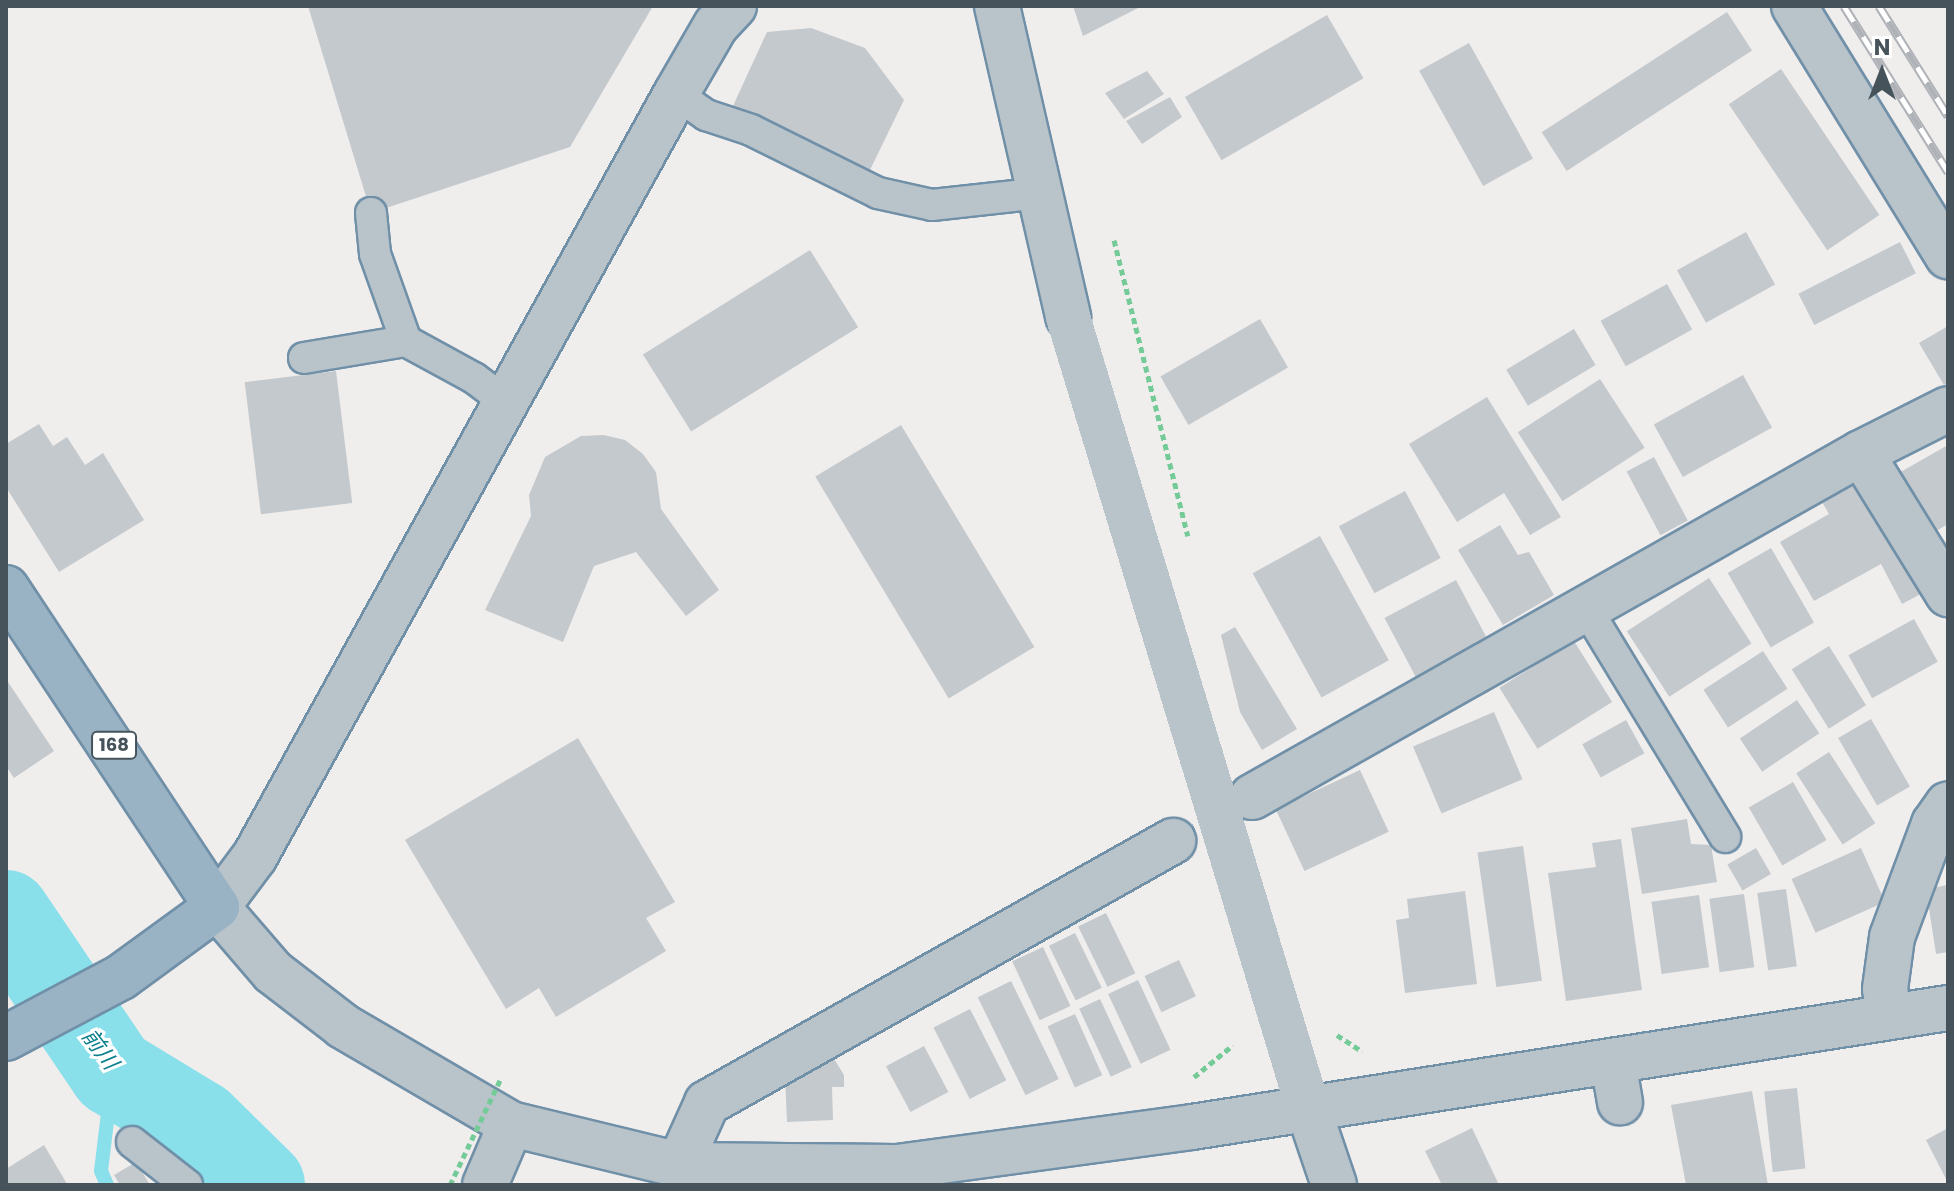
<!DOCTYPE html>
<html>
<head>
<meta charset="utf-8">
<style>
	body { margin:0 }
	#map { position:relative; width:1954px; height:1191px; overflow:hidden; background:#f0eded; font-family:Poppins,"Noto Sans JP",sans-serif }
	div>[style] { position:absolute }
	.stream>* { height:14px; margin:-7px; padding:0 7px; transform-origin:7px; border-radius:7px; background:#89e0ea }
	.river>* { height:88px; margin:-44px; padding:0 44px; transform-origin:44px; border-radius:44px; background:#89e0ea }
	.building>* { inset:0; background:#c4c9cd; transform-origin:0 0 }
	.path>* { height:5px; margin-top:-2.5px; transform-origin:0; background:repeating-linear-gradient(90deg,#74cb97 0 6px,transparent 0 10px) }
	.roads { filter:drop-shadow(2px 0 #7090a8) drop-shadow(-2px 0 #7090a8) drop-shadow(0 2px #7090a8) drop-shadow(0 -2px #7090a8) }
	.service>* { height:30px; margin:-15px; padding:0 15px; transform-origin:15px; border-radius:15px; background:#b9c3ca }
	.minor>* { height:44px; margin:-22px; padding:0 22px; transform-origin:22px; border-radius:22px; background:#b9c3ca }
	.tertiary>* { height:44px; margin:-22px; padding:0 22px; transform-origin:22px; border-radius:22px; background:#b9c3ca }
	.trunk>* { height:44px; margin:-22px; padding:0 22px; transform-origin:22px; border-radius:22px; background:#99b2c4 }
	.rail>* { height:9px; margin-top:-4.5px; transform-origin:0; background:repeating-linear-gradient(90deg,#fff 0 18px,#afb3b8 0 36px); box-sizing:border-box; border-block:2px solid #afb3b8 }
	.path-bridge>* { height:5px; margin-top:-2.5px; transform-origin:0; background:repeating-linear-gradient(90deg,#74cb97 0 6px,transparent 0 10px) }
	.tertiary-bridge>* { height:44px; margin:-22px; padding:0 22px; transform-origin:22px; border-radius:22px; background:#b9c3ca }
	span { translate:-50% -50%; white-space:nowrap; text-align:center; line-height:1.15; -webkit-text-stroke:6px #fff; paint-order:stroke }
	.shield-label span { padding:2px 6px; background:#fff; border:2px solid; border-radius:6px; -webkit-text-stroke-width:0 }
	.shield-label { font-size:18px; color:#46535a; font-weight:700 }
	.water-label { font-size:22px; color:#0e818f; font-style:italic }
	.frame { position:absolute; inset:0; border:8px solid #46535a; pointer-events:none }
	.north { position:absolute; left:1842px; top:32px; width:80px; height:80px; -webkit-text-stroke:6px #fff; paint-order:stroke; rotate:0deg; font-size:22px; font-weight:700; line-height:32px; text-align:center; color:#46535a }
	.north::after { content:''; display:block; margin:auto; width:28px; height:36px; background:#46535a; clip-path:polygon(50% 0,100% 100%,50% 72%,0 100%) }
</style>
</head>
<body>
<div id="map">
	<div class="stream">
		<i style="left:107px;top:1185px;width:15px;rotate:-113deg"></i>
		<i style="left:101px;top:1171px;width:100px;rotate:-83.1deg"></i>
	</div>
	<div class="river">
		<i style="left:6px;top:914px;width:191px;rotate:55.9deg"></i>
		<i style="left:113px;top:1072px;width:100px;rotate:31.2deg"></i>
		<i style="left:199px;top:1124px;width:87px;rotate:44.5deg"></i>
	</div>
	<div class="building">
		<i style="clip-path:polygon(308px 6px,653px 6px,570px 147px,371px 213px)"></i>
		<i style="clip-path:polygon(1073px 6px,1142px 6px,1083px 36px)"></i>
		<i style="left:1727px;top:12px;width:46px;height:221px;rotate:57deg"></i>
		<i style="left:1327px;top:15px;width:73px;height:164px;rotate:60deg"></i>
		<i style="clip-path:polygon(811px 28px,865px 48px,904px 100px,869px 172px,732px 108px,767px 32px)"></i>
		<i style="left:1469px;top:43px;width:132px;height:57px;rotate:61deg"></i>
		<i style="left:1781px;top:69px;width:176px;height:63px;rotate:56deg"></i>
		<i style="clip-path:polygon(1147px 71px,1164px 94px,1124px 119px,1105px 93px)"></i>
		<i style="clip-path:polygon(1170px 97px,1182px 117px,1142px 144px,1126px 121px)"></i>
		<i style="left:1746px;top:232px;width:60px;height:79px;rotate:61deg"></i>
		<i style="left:1900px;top:242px;width:35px;height:114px;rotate:63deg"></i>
		<i style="left:810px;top:250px;width:91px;height:197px;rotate:58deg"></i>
		<i style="left:1667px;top:284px;width:52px;height:76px;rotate:61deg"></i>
		<i style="left:1260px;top:319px;width:56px;height:115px;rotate:60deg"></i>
		<i style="clip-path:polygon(1948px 326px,1948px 383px,1944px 385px,1919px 343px)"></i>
		<i style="left:1574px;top:329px;width:42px;height:79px;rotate:59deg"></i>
		<i style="left:336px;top:371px;width:133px;height:92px;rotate:83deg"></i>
		<i style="left:1743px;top:375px;width:60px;height:102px;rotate:61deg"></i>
		<i style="left:1600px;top:379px;width:82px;height:98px;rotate:57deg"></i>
		<i style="clip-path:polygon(1487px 397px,1561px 517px,1530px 535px,1504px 493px,1457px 522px,1409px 444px)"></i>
		<i style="clip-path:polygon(39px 424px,53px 446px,67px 437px,85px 465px,103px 453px,144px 520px,59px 572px,6px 487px,6px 444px)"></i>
		<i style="left:901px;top:425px;width:259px;height:100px;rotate:59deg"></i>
		<i style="clip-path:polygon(604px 435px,625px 440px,643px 454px,656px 472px,661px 509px,719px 590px,686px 616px,636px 552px,594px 566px,563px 642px,485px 610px,531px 516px,529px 495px,545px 457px,581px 436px)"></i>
		<i style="clip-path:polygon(1948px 445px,1948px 524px,1931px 534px,1897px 474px)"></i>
		<i style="left:1654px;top:457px;width:72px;height:31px;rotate:62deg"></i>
		<i style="clip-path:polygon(1866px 476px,1930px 589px,1902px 604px,1881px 564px,1814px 601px,1780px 542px,1829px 514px,1821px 500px)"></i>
		<i style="left:1405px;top:491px;width:76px;height:75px;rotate:62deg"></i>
		<i style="clip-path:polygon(1500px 525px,1518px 555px,1529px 552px,1554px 595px,1503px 625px,1458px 550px)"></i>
		<i style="left:1320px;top:536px;width:142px;height:77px;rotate:61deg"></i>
		<i style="left:1771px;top:548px;width:86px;height:50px;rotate:60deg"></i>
		<i style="left:1709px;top:578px;width:78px;height:98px;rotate:57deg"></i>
		<i style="left:1456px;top:580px;width:67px;height:81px;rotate:62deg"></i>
		<i style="left:1914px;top:619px;width:49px;height:75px;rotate:61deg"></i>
		<i style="clip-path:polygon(1235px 627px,1297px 729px,1262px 750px,1240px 712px,1221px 635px)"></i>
		<i style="left:1574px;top:641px;width:72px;height:88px;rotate:58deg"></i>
		<i style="left:1829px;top:646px;width:70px;height:44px;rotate:58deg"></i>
		<i style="left:1763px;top:651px;width:45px;height:71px;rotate:57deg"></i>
		<i style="clip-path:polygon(6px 679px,54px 751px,14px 778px,6px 766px)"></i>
		<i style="left:1797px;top:700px;width:40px;height:69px;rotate:56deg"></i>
		<i style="left:1494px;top:712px;width:73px;height:88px;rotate:67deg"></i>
		<i style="left:1871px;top:719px;width:78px;height:38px;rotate:60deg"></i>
		<i style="left:1626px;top:720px;width:38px;height:50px;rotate:61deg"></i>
		<i style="clip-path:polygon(578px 738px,675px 902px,646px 918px,666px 951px,556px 1017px,539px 988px,506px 1009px,405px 840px)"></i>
		<i style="left:1829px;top:752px;width:85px;height:39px;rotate:57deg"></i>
		<i style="left:1360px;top:770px;width:68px;height:93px;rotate:65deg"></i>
		<i style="left:1793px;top:782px;width:67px;height:51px;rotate:60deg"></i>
		<i style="clip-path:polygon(1687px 819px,1691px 844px,1711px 845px,1717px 882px,1642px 894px,1631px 828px)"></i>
		<i style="clip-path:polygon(1621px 839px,1642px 990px,1566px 1001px,1548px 873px,1596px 867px,1592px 843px)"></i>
		<i style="left:1523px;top:846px;width:136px;height:46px;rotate:82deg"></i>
		<i style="left:1756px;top:848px;width:30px;height:33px;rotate:60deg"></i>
		<i style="left:1861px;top:848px;width:59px;height:76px;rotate:66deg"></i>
		<i style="clip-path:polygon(1948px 885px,1948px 952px,1936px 954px,1926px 889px)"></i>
		<i style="left:1786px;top:889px;width:78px;height:29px;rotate:82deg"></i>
		<i style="clip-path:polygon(1465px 891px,1477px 984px,1405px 993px,1396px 920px,1409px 918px,1407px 899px)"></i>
		<i style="left:1744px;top:894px;width:74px;height:35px;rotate:82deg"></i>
		<i style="left:1699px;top:895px;width:73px;height:48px;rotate:82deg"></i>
		<i style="left:1106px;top:913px;width:67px;height:31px;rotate:64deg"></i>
		<i style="left:1075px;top:933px;width:61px;height:29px;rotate:64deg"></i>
		<i style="left:1043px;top:947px;width:65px;height:34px;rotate:65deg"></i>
		<i style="left:1179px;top:960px;width:40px;height:38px;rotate:65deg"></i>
		<i style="left:1138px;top:980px;width:77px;height:33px;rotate:65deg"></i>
		<i style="left:1011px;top:981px;width:109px;height:37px;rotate:64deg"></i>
		<i style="left:1100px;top:999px;width:75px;height:23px;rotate:65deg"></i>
		<i style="left:970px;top:1009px;width:80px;height:41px;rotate:63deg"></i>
		<i style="left:1075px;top:1014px;width:67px;height:30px;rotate:66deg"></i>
		<i style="left:924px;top:1046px;width:52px;height:43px;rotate:62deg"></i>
		<i style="clip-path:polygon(828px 1049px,844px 1075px,844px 1087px,832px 1087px,833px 1120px,787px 1122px,785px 1075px)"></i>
		<i style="left:1797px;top:1088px;width:81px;height:33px;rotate:84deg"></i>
		<i style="clip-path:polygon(1752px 1091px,1768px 1185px,1686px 1185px,1671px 1105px)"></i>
		<i style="clip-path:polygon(1472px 1128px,1499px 1185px,1442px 1185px,1425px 1151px)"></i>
		<i style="clip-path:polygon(1948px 1128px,1948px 1183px,1926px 1140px)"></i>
		<i style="clip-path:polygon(44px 1145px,67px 1184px,6px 1185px,6px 1169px)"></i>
		<i style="clip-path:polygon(136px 1162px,150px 1185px,120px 1185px,114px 1175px)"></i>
	</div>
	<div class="path">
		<i style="left:1114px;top:240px;width:305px;rotate:76deg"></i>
		<i style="left:1337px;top:1035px;width:30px;rotate:33deg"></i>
		<i style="left:1194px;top:1077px;width:50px;rotate:-39.4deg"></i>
	</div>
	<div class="roads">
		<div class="service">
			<i style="left:676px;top:94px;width:37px;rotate:35deg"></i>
			<i style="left:706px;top:115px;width:47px;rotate:18.4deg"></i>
			<i style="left:751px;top:130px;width:142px;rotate:26.4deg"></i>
			<i style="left:878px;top:193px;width:55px;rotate:12.5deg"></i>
			<i style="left:932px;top:205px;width:109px;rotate:-6.3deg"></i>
			<i style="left:371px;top:213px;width:41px;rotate:84.4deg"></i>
			<i style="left:375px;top:254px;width:92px;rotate:70.4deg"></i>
			<i style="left:304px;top:358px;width:103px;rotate:-9.5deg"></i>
			<i style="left:406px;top:341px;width:77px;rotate:28.6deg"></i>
			<i style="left:474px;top:378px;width:40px;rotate:37deg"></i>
			<i style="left:1586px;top:608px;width:268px;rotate:58.7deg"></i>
			<i style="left:132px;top:1142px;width:70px;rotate:38deg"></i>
		</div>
		<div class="minor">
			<i style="left:1794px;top:6px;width:294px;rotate:58.4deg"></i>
			<i style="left:1861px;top:453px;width:166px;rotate:58.3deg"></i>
			<i style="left:1252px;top:797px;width:699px;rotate:-29.46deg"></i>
			<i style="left:1861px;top:453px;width:97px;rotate:-26.8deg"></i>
			<i style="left:1889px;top:1017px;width:28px;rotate:-98deg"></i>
			<i style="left:1885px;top:989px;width:52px;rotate:-82.3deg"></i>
			<i style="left:1892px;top:937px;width:121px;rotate:-69.6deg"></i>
			<i style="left:1934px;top:824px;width:24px;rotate:-55deg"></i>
			<i style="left:1613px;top:1062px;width:41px;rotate:80.1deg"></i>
			<i style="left:679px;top:1165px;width:68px;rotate:-65.7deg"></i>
			<i style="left:707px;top:1103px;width:535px;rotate:-29.35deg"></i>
			<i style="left:485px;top:1185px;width:66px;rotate:-66.9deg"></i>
		</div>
		<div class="tertiary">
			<i style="left:734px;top:6px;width:26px;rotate:133deg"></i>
			<i style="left:716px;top:25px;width:80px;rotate:120.1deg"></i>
			<i style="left:676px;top:94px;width:871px;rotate:118.92deg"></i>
			<i style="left:255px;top:856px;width:64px;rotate:126.7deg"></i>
			<i style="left:217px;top:907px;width:86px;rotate:49.3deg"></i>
			<i style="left:273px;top:972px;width:88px;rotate:37.6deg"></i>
			<i style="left:343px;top:1026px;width:194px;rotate:30.3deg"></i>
			<i style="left:511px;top:1124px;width:173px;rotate:13.7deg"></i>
			<i style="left:679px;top:1165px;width:218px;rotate:0.5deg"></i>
			<i style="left:897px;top:1167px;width:298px;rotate:-7.7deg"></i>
			<i style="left:1192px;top:1127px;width:765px;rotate:-8.95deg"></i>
			<i style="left:997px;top:6px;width:319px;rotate:77.1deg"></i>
			<i style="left:1308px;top:1108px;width:81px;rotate:71.3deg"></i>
		</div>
		<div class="trunk">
			<i style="left:6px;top:588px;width:382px;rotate:56.5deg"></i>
			<i style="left:217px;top:907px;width:119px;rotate:143.9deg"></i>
			<i style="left:121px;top:977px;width:130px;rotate:152.1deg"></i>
		</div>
	</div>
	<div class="rail">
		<i style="left:1844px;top:6px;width:196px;rotate:57.9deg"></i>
		<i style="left:1879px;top:6px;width:130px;rotate:57.9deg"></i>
	</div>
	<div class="path-bridge">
		<i style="left:450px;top:1185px;width:119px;rotate:-64.5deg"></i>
	</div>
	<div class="tertiary-bridge">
		<i style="left:1068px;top:317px;width:827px;rotate:73.12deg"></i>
	</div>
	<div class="shield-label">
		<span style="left:114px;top:745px">168</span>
	</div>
	<div class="water-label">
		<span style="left:100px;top:1049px;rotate:53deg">前川</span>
	</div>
	<div class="frame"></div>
	<div class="north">N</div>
</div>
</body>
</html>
